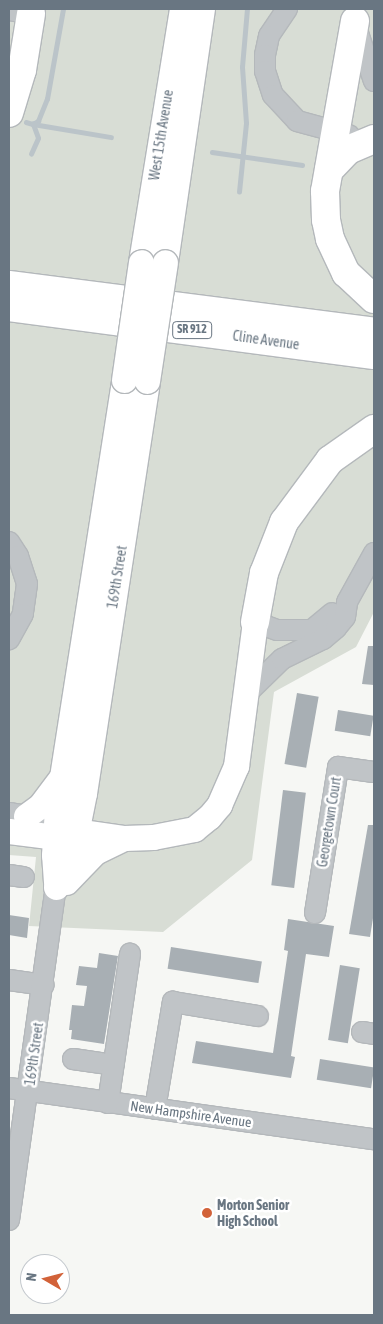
<!DOCTYPE html>
<html>
<head>
<meta charset="utf-8">
<style>
	body { margin:0 }
	#map { position:relative; width:383px; height:1324px; overflow:hidden; background:#f6f7f4; font-family:"Asap Condensed",sans-serif }
	div>[style] { position:absolute }
	.green>* { inset:0; background:#d8ddd5 }
	.stream>* { height:4.5px; margin:-2.25px; padding:0 2.25px; transform-origin:2.25px; border-radius:2.25px; background:#bbc4c9 }
	.building>* { inset:0; background:#a8afb4; transform-origin:0 0 }
	.roads { filter:drop-shadow(1px 0 #b4b8bb) drop-shadow(-1px 0 #b4b8bb) drop-shadow(0 1px #b4b8bb) drop-shadow(0 -1px #b4b8bb) }
	.minor>* { height:20px; margin:-10px; padding:0 10px; transform-origin:10px; border-radius:10px; background:#c0c4c7 }
	.major>* { height:25px; margin:-12.5px; padding:0 12.5px; transform-origin:12.5px; border-radius:12.5px; background:#fff }
	.highway>* { height:28px; margin:-14px; padding:0 14px; transform-origin:14px; border-radius:14px; background:#fff }
	.bridges { filter:drop-shadow(1px 0 #b4b8bb) drop-shadow(-1px 0 #b4b8bb) drop-shadow(0 1px #b4b8bb) drop-shadow(0 -1px #b4b8bb) }
	.major-bridge>* { height:25px; margin:-12.5px; padding:0 12.5px; transform-origin:12.5px; border-radius:12.5px; background:#fff }
	.dots>* { width:14px; height:14px; translate:-50% -50%; box-sizing:border-box; border:2px solid #fff; border-radius:50% }
	span { translate:-50% -50%; white-space:nowrap; text-align:center; line-height:1.15; -webkit-text-stroke:5px #fff; paint-order:stroke }
	.shield-label span { padding:1px 4px; background:#fff; border:1px solid; border-radius:4px; -webkit-text-stroke-width:0 }
	.shield-label { font-size:12px; color:#697682; font-weight:700 }
	.street-label { font-size:14px; color:#697682 }
	.poi-label { font-size:14px; color:#697682; font-weight:700 }
	.left { translate:0 -50%; text-align:left }
	.frame { position:absolute; inset:0; border:10px solid #697682; pointer-events:none }
	.north { position:absolute; left:20px; top:1254px; width:50px; height:50px; box-sizing:border-box; background:#fff; border:1px solid #c3c8cd; border-radius:50%; rotate:278deg; font-size:14px; font-weight:700; line-height:20px; text-align:center; color:#697682 }
	.north::after { content:''; display:block; margin:auto; width:18px; height:22px; background:#d26239; clip-path:polygon(50% 0,100% 100%,50% 72%,0 100%) }
</style>
</head>
<body>
<div id="map">
	<div class="green">
		<i style="clip-path:polygon(9px 9px,374px 9px,374px 612px,356px 647px,274px 692px,252px 860px,163px 932px,29px 926px,36px 857px,9px 855px)"></i>
	</div>
	<div class="stream">
		<i style="left:26px;top:122px;width:7px;rotate:16deg"></i>
		<i style="left:33px;top:124px;width:6px;rotate:-31deg"></i>
		<i style="left:38px;top:121px;width:24px;rotate:-68deg"></i>
		<i style="left:47px;top:99px;width:91px;rotate:-79.9deg"></i>
		<i style="left:33px;top:124px;width:79px;rotate:9.5deg"></i>
		<i style="left:212px;top:152px;width:91px;rotate:8.2deg"></i>
		<i style="left:31px;top:154px;width:17px;rotate:-66deg"></i>
		<i style="left:38px;top:138px;width:15px;rotate:-110deg"></i>
		<i style="left:239px;top:192px;width:69px;rotate:-84.2deg"></i>
		<i style="left:246px;top:123px;width:56px;rotate:-94.1deg"></i>
		<i style="left:242px;top:67px;width:58px;rotate:-85.1deg"></i>
	</div>
	<div class="building">
		<i style="clip-path:polygon(368px 646px,374px 646px,374px 685px,362px 684px)"></i>
		<i style="left:297px;top:693px;width:22px;height:72px;rotate:10deg"></i>
		<i style="left:338px;top:710px;width:36px;height:21px;rotate:9deg"></i>
		<i style="left:283px;top:790px;width:23px;height:96px;rotate:7deg"></i>
		<i style="clip-path:polygon(368px 825px,374px 825px,374px 912px,370px 937px,349px 934px)"></i>
		<i style="clip-path:polygon(9px 915px,29px 918px,27px 938px,9px 935px)"></i>
		<i style="clip-path:polygon(288px 919px,334px 926px,329px 957px,306px 954px,291px 1056px,295px 1057px,291px 1078px,192px 1063px,196px 1041px,273px 1053px,288px 951px,284px 950px)"></i>
		<i style="left:171px;top:947px;width:92px;height:22px;rotate:9deg"></i>
		<i style="clip-path:polygon(99px 953px,118px 956px,104px 1044px,71px 1039px,72px 1030px,69px 1030px,72px 1005px,84px 1006px,87px 986px,76px 985px,79px 966px,97px 968px)"></i>
		<i style="left:340px;top:965px;width:20px;height:76px;rotate:9deg"></i>
		<i style="left:320px;top:1059px;width:55px;height:21px;rotate:9deg"></i>
	</div>
	<div class="roads">
		<div class="minor">
			<i style="left:287px;top:9px;width:32px;rotate:124deg"></i>
			<i style="left:269px;top:36px;width:19px;rotate:102deg"></i>
			<i style="left:265px;top:55px;width:16px;rotate:90deg"></i>
			<i style="left:265px;top:71px;width:25px;rotate:72deg"></i>
			<i style="left:273px;top:95px;width:35px;rotate:47deg"></i>
			<i style="left:297px;top:121px;width:54px;rotate:15.1deg"></i>
			<i style="left:9px;top:10px;width:22px;rotate:10deg"></i>
			<i style="left:356px;top:27px;width:57px;rotate:71.6deg"></i>
			<i style="left:9px;top:542px;width:17px;rotate:57deg"></i>
			<i style="left:18px;top:556px;width:29px;rotate:72deg"></i>
			<i style="left:27px;top:584px;width:30px;rotate:98deg"></i>
			<i style="left:23px;top:614px;width:29px;rotate:119deg"></i>
			<i style="left:255px;top:622px;width:23px;rotate:20deg"></i>
			<i style="left:277px;top:630px;width:35px"></i>
			<i style="left:312px;top:630px;width:26px;rotate:-40deg"></i>
			<i style="left:245px;top:695px;width:52px;rotate:-44.2deg"></i>
			<i style="left:282px;top:659px;width:46px;rotate:-26deg"></i>
			<i style="left:323px;top:639px;width:17px;rotate:-40deg"></i>
			<i style="left:336px;top:628px;width:14px;rotate:-51deg"></i>
			<i style="left:345px;top:617px;width:15px;rotate:-82deg"></i>
			<i style="left:347px;top:602px;width:56px;rotate:-61.1deg"></i>
			<i style="left:9px;top:813px;width:32px;rotate:9deg"></i>
			<i style="left:9px;top:875px;width:15px;rotate:8deg"></i>
			<i style="left:315px;top:913px;width:148px;rotate:-81deg"></i>
			<i style="left:338px;top:767px;width:36px;rotate:8deg"></i>
			<i style="left:9px;top:980px;width:35px;rotate:8deg"></i>
			<i style="left:362px;top:1032px;width:12px;rotate:9deg"></i>
			<i style="left:73px;top:1059px;width:41px;rotate:8.3deg"></i>
			<i style="left:9px;top:1088px;width:369px;rotate:8deg"></i>
			<i style="left:108px;top:1103px;width:151px;rotate:-81.6deg"></i>
			<i style="left:155px;top:1109px;width:109px;rotate:-80.5deg"></i>
			<i style="left:173px;top:1002px;width:86px;rotate:9.4deg"></i>
			<i style="left:9px;top:1220px;width:336px;rotate:-82deg"></i>
		</div>
		<div class="major">
			<i style="left:141px;top:262px;width:256px;rotate:-80.8deg"></i>
			<i style="left:165px;top:262px;width:256px;rotate:-81.7deg"></i>
			<i style="left:26px;top:816px;width:17px;rotate:-36deg"></i>
			<i style="left:40px;top:806px;width:34px;rotate:-53deg"></i>
			<i style="left:9px;top:831px;width:46px;rotate:7.4deg"></i>
			<i style="left:55px;top:837px;width:22px;rotate:-16deg"></i>
			<i style="left:76px;top:831px;width:49px;rotate:8.3deg"></i>
			<i style="left:124px;top:838px;width:29px;rotate:-2deg"></i>
			<i style="left:153px;top:837px;width:42px;rotate:-11deg"></i>
			<i style="left:194px;top:829px;width:19px;rotate:-39deg"></i>
			<i style="left:209px;top:817px;width:16px;rotate:-50deg"></i>
			<i style="left:219px;top:805px;width:43px;rotate:-66.4deg"></i>
			<i style="left:236px;top:766px;width:145px;rotate:-82.5deg"></i>
			<i style="left:56px;top:882px;width:27px;rotate:-94deg"></i>
			<i style="left:54px;top:855px;width:46px;rotate:-86.3deg"></i>
			<i style="left:57px;top:809px;width:434px;rotate:-81.1deg"></i>
			<i style="left:66px;top:882px;width:42px;rotate:-46deg"></i>
			<i style="left:95px;top:852px;width:32px;rotate:-26deg"></i>
			<i style="left:56px;top:887px;width:38px;rotate:-65deg"></i>
			<i style="left:72px;top:853px;width:61px;rotate:-78.7deg"></i>
			<i style="left:84px;top:793px;width:417px;rotate:-81.3deg"></i>
		</div>
		<div class="highway">
			<i style="left:355px;top:21px;width:173px;rotate:100deg"></i>
			<i style="left:325px;top:191px;width:29px;rotate:88deg"></i>
			<i style="left:326px;top:220px;width:19px;rotate:78deg"></i>
			<i style="left:330px;top:239px;width:38px;rotate:65deg"></i>
			<i style="left:346px;top:273px;width:38px;rotate:43deg"></i>
			<i style="left:9px;top:113px;width:45px;rotate:-73.2deg"></i>
			<i style="left:22px;top:70px;width:57px;rotate:-80.9deg"></i>
			<i style="left:329px;top:170px;width:28px;rotate:-46deg"></i>
			<i style="left:348px;top:150px;width:28px;rotate:-23deg"></i>
			<i style="left:9px;top:285px;width:368px;rotate:7.3deg"></i>
			<i style="left:9px;top:307px;width:368px;rotate:7.5deg"></i>
			<i style="left:255px;top:622px;width:50px;rotate:-79.6deg"></i>
			<i style="left:264px;top:573px;width:55px;rotate:-68.6deg"></i>
			<i style="left:284px;top:522px;width:77px;rotate:-53.4deg"></i>
			<i style="left:330px;top:460px;width:54px;rotate:-35.2deg"></i>
		</div>
	</div>
	<div class="bridges">
		<div class="major-bridge">
			<i style="left:124px;top:380px;width:119px;rotate:-81.8deg"></i>
			<i style="left:147px;top:381px;width:120px;rotate:-81.4deg"></i>
		</div>
	</div>
	<div class="dots">
		<i style="left:207px;top:1213px;background:#d26239"></i>
	</div>
	<div class="shield-label">
		<span style="left:192px;top:330px">SR 912</span>
	</div>
	<div class="street-label">
		<span style="left:161px;top:135px;rotate:-81deg">West 15th Avenue</span>
		<span style="left:266px;top:340px;rotate:8deg">Cline Avenue</span>
		<span style="left:117px;top:577px;rotate:-81deg">169th Street</span>
		<span style="left:329px;top:822px;rotate:-81deg">Georgetown Court</span>
		<span style="left:34px;top:1054px;rotate:-82deg">169th Street</span>
		<span style="left:191px;top:1114px;rotate:8deg">New Hampshire Avenue</span>
	</div>
	<div class="poi-label">
		<span class="left" style="left:217px;top:1213px">Morton Senior<br>High School</span>
	</div>
	<div class="frame"></div>
	<div class="north">N</div>
</div>
</body>
</html>
